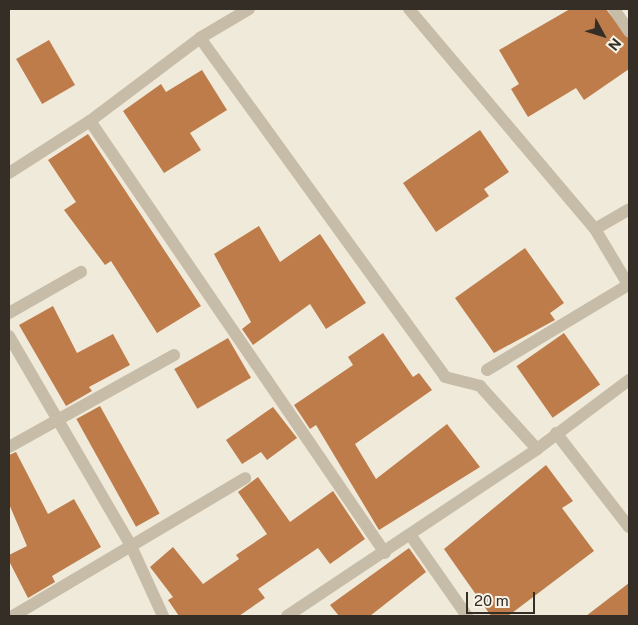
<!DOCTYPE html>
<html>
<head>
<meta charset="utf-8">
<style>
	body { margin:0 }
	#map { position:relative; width:638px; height:625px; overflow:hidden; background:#f0eadb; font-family:"Public Sans",sans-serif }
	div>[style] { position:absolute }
	.building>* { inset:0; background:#be7c4b; transform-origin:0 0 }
	.lane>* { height:12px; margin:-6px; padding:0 6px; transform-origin:6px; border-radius:6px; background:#c7bca7 }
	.street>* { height:12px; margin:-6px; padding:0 6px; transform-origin:6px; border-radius:6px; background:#c7bca7 }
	span { translate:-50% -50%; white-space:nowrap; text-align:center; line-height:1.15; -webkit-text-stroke:4px #f8f3e6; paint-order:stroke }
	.frame { position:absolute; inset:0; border:10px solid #342e27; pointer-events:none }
	.north { position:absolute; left:578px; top:10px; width:50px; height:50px; -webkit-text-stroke:4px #f8f3e6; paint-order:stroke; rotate:129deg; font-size:14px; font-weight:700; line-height:20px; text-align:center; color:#342e27 }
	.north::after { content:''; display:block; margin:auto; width:18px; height:22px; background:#342e27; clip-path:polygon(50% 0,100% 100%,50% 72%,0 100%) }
	.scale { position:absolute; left:466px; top:592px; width:69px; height:22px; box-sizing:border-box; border:2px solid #342e27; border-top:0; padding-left:6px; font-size:15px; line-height:18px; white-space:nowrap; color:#342e27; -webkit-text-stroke:4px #f8f3e6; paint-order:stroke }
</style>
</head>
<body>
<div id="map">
	<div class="building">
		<i style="clip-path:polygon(570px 9px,606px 9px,629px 39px,629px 69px,584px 100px,576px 88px,528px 117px,511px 89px,519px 84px,499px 50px)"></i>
		<i style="left:49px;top:40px;width:52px;height:38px;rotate:60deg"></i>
		<i style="clip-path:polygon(202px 70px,227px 110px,190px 133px,201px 150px,164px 173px,123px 111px,161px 84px,166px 92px)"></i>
		<i style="clip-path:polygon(480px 130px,509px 172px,484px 189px,489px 196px,436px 232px,403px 183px)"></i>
		<i style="clip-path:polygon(88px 134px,201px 306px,157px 333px,111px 261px,105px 265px,64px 210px,76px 202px,48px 160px)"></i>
		<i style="clip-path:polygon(259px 226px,280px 262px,320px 234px,366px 303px,326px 329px,310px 304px,253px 345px,242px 329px,251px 322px,214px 254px)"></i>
		<i style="clip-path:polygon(525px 248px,564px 303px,550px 313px,555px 320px,494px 353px,455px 298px)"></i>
		<i style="clip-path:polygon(53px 306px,77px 353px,113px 334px,130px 365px,89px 387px,92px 391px,66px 406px,19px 325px)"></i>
		<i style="clip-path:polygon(383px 333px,413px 377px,419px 373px,432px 390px,355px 444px,376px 479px,447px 424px,480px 467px,379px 530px,316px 425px,310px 429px,294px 405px,353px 365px,348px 357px)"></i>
		<i style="left:564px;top:333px;width:63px;height:58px;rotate:55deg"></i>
		<i style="left:228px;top:338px;width:46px;height:62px;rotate:60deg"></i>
		<i style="left:100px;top:406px;width:123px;height:27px;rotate:61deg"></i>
		<i style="clip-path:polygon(273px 407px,297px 438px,267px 460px,261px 452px,242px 464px,226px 440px)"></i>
		<i style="clip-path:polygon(16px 452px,48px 514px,74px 499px,101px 547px,52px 576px,55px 582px,28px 598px,9px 561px,9px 555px,27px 546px,9px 504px,9px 455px)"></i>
		<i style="clip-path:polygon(546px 465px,573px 501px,562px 508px,594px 551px,508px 616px,491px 616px,444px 549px)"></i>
		<i style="clip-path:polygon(258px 477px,290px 522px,333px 491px,365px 539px,330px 564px,318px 548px,258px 589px,265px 598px,239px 616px,179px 616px,168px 600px,173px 597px,150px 567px,173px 547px,203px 584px,239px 559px,236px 555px,267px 534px,238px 492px)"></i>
		<i style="clip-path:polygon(409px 548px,426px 572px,370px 616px,339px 616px,330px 605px)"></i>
		<i style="clip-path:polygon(629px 583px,629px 616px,586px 616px)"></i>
	</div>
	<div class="lane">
		<i style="left:487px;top:370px;width:165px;rotate:-31.1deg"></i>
	</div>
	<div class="street">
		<i style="left:249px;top:9px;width:57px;rotate:149.4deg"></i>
		<i style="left:200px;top:38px;width:418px;rotate:54.1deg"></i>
		<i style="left:445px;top:377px;width:36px;rotate:14deg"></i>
		<i style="left:480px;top:386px;width:85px;rotate:47.9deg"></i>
		<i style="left:409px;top:9px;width:288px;rotate:49.8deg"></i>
		<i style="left:595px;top:229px;width:66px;rotate:59.2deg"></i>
		<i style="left:614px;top:9px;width:27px;rotate:56deg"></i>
		<i style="left:90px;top:121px;width:523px;rotate:55.67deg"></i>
		<i style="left:9px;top:173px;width:96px;rotate:-32.7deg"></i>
		<i style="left:90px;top:121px;width:138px;rotate:-37deg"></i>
		<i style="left:595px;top:229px;width:39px;rotate:-30deg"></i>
		<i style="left:9px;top:313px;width:83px;rotate:-29.7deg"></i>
		<i style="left:9px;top:336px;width:243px;rotate:59.8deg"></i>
		<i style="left:131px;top:546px;width:77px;rotate:65.4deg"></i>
		<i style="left:556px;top:433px;width:119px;rotate:52.2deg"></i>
		<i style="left:9px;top:447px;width:189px;rotate:-29.1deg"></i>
		<i style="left:411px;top:536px;width:98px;rotate:55deg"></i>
		<i style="left:13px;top:616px;width:270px;rotate:-30.7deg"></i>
		<i style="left:287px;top:616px;width:301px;rotate:-33.7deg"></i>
		<i style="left:537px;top:449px;width:115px;rotate:-36.9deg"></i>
	</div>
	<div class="frame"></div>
	<div class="north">N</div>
	<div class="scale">20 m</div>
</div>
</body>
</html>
